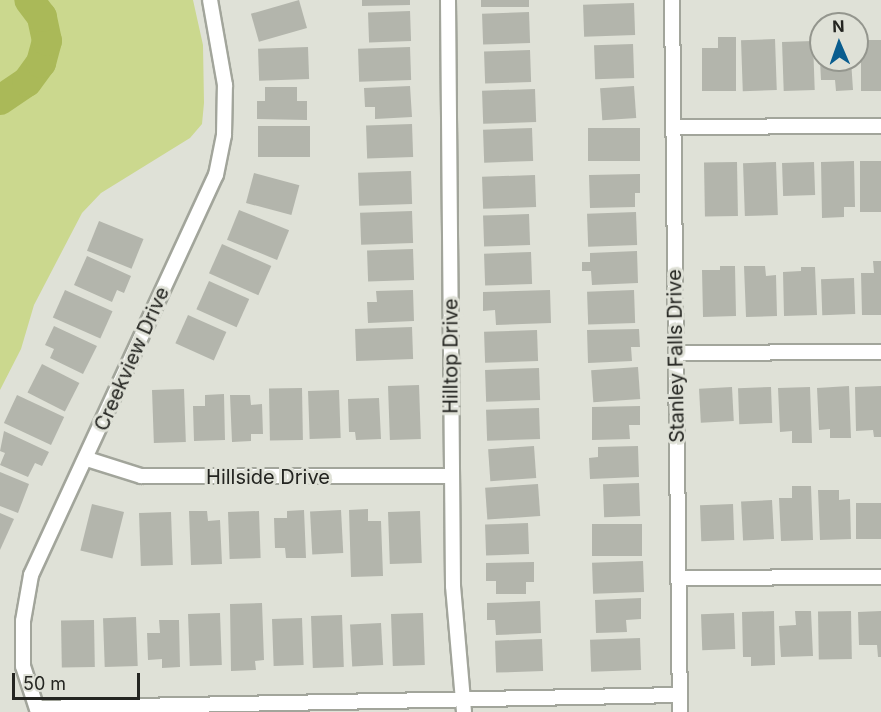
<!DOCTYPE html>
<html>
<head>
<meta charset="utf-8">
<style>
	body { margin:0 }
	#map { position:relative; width:881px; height:712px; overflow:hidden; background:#dfe1d7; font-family:Inter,sans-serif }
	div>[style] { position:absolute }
	.green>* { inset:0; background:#cbd88e }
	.river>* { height:30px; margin:-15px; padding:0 15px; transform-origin:15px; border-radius:15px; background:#aab958 }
	.building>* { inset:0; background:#b3b5ac; transform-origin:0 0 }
	.roads { filter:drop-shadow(2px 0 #a2a59b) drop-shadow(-2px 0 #a2a59b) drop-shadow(0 2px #a2a59b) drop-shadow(0 -2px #a2a59b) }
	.minor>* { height:14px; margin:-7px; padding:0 7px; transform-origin:7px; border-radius:7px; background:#fff }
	span { translate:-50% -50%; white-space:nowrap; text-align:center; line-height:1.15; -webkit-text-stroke:6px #dfe1d7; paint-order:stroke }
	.street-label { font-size:20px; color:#242521 }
	.north { position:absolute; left:809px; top:12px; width:60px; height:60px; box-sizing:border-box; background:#dfe1d7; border:2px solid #94968e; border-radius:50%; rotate:358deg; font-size:16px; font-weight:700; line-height:24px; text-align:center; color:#242521 }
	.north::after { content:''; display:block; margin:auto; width:21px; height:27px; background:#095d8f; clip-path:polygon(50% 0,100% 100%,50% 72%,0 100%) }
	.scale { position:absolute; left:12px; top:673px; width:128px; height:27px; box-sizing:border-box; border:3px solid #242521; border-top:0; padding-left:8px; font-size:18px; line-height:21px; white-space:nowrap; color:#242521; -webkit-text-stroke:4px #dfe1d7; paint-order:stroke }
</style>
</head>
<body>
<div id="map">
	<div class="green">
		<i style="clip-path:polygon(0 0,193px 0,203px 45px,204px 103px,202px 124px,190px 138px,101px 193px,82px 213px,34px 305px,21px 349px,0 390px)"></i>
	</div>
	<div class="river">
		<i style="left:0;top:100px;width:32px;rotate:-34deg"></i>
		<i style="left:27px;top:82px;width:24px;rotate:-54deg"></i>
		<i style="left:41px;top:63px;width:23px;rotate:-75deg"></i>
		<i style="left:47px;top:41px;width:25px;rotate:-102deg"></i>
		<i style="left:42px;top:17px;width:21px;rotate:-127deg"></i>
	</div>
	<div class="building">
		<i style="left:299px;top:0;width:29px;height:50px;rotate:74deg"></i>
		<i style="clip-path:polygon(362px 0,410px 0,410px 5px,362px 6px)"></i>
		<i style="left:481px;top:0;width:48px;height:7px"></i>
		<i style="left:634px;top:3px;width:32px;height:51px;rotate:88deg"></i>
		<i style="left:410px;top:11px;width:30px;height:42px;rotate:88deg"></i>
		<i style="left:529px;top:12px;width:31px;height:47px;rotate:88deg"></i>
		<i style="clip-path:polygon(718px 37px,736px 37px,736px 91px,702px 91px,702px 48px,718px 48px)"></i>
		<i style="left:775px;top:39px;width:51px;height:34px;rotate:88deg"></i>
		<i style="left:861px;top:40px;width:20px;height:51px"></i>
		<i style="left:813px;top:41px;width:49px;height:31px;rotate:88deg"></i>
		<i style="left:633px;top:44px;width:34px;height:39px;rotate:88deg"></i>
		<i style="left:308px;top:47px;width:32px;height:50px;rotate:88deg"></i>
		<i style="left:410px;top:47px;width:33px;height:52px;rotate:88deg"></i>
		<i style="left:530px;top:50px;width:32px;height:46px;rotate:88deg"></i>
		<i style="clip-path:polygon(820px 60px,851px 60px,853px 90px,836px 91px,835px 80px,821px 80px)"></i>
		<i style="clip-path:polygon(410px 86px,412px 117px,375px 119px,375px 107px,365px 107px,364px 88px)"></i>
		<i style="left:634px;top:86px;width:32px;height:34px;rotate:86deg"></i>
		<i style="clip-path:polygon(265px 87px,297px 87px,297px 101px,307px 101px,307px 120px,257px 119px,257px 101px,265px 101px)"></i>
		<i style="left:535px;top:89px;width:33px;height:53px;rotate:88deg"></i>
		<i style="left:412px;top:124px;width:33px;height:46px;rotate:88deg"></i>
		<i style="left:258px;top:126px;width:52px;height:31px"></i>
		<i style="left:532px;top:128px;width:33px;height:49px;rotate:88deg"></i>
		<i style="left:588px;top:128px;width:52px;height:33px"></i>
		<i style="clip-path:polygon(854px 161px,855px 207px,844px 207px,844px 217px,822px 218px,821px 162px)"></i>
		<i style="left:881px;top:161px;width:51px;height:21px;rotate:90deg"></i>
		<i style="left:737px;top:162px;width:54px;height:33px;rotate:89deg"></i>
		<i style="left:776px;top:162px;width:53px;height:33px;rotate:88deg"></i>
		<i style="left:814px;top:162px;width:33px;height:32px;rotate:88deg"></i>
		<i style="left:411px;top:171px;width:33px;height:53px;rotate:88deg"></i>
		<i style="left:254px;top:173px;width:47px;height:31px;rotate:15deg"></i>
		<i style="clip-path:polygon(640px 174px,640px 193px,635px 193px,635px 207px,590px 208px,589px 175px)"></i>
		<i style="left:535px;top:175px;width:32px;height:53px;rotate:88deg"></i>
		<i style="left:239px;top:210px;width:54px;height:32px;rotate:22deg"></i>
		<i style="left:412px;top:211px;width:32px;height:52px;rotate:88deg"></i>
		<i style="left:636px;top:212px;width:33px;height:49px;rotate:88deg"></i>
		<i style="left:529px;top:214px;width:31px;height:46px;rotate:88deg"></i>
		<i style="left:99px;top:221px;width:48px;height:32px;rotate:22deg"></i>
		<i style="left:222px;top:244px;width:54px;height:32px;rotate:24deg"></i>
		<i style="left:413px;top:249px;width:31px;height:46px;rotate:88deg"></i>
		<i style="clip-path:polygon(637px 251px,638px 283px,592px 285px,591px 271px,582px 271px,582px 262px,590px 262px,590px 253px)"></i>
		<i style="left:531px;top:252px;width:32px;height:47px;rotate:88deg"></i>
		<i style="clip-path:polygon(87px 256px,131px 276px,124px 293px,117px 290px,112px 302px,74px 285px)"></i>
		<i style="clip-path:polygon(873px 261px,881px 261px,881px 315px,862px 315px,861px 273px,874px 273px)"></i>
		<i style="clip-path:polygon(720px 266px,735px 266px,736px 316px,703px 317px,702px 270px,720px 270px)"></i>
		<i style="clip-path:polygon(744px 266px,765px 266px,766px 276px,776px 275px,777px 316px,746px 317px)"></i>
		<i style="clip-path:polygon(801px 267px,815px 267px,817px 315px,784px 316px,783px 272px,801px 271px)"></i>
		<i style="left:854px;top:278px;width:36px;height:33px;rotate:88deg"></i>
		<i style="left:209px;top:281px;width:44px;height:31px;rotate:24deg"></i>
		<i style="left:65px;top:290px;width:52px;height:30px;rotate:24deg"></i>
		<i style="clip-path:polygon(413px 290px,414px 321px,368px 323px,367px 302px,377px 302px,376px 291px)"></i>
		<i style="clip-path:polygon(550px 290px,551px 323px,496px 325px,495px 310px,483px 311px,483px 292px)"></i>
		<i style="left:634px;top:290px;width:33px;height:47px;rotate:88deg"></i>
		<i style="left:188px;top:315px;width:42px;height:31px;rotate:24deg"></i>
		<i style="clip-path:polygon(54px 326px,97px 346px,83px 374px,50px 358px,54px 349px,45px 345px)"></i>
		<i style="left:412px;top:327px;width:32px;height:57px;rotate:88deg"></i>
		<i style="clip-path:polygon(639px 329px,640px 347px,631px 347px,632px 361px,588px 363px,587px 330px)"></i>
		<i style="left:537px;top:330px;width:31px;height:53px;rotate:88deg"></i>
		<i style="left:42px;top:364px;width:42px;height:32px;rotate:27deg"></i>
		<i style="left:638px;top:367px;width:32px;height:47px;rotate:86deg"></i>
		<i style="left:539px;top:368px;width:32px;height:54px;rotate:88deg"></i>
		<i style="left:419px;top:385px;width:54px;height:31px;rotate:88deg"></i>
		<i style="clip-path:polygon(849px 386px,851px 438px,830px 438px,830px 429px,819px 430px,817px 388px)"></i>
		<i style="clip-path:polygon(881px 386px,881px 437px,874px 437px,873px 430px,856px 431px,855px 387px)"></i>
		<i style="left:732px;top:387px;width:34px;height:33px;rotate:87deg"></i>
		<i style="left:771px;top:387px;width:36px;height:33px;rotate:88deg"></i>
		<i style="clip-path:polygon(810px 387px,812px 443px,792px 443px,792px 431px,780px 432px,778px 388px)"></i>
		<i style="left:302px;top:388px;width:52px;height:33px;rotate:89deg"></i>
		<i style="left:184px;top:389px;width:53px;height:32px;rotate:88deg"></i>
		<i style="left:339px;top:390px;width:48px;height:31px;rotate:88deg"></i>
		<i style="clip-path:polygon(224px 394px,225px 440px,194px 441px,193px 406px,205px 406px,205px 395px)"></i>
		<i style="left:17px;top:395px;width:52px;height:31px;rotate:25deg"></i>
		<i style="clip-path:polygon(230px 395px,250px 395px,251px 405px,262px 404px,263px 434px,251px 434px,251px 441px,232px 442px)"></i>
		<i style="clip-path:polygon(379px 398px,381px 439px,356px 440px,355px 432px,349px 432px,348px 399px)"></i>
		<i style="clip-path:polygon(640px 406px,640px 425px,629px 425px,630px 439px,592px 440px,592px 407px)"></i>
		<i style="left:539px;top:408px;width:31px;height:53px;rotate:88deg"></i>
		<i style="clip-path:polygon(4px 431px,49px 452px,42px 466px,35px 463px,28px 477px,0 465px,5px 453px,0 451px)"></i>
		<i style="left:534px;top:446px;width:32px;height:46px;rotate:86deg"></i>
		<i style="clip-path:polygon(638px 446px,639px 477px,590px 479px,589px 458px,598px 457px,598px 447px)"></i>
		<i style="clip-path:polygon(0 472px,29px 484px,18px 513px,0 506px)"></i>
		<i style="left:639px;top:483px;width:33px;height:36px;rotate:88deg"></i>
		<i style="left:538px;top:484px;width:32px;height:53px;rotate:86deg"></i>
		<i style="clip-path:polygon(792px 486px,811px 486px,813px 540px,781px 541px,779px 498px,792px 498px)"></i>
		<i style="clip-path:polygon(818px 490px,839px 490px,839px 500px,850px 499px,851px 539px,820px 540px)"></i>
		<i style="left:772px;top:500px;width:39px;height:31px;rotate:87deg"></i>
		<i style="left:881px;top:503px;width:36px;height:25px;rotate:90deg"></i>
		<i style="left:92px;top:504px;width:33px;height:48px;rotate:14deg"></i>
		<i style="left:733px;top:504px;width:36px;height:33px;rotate:88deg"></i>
		<i style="clip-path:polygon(368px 509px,368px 521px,381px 521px,383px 576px,351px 577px,349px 510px)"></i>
		<i style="clip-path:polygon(304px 510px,306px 558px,286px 558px,285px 548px,275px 548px,274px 518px,287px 518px,287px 511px)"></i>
		<i style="left:341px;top:510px;width:43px;height:31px;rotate:87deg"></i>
		<i style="clip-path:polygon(189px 511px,207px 511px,208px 521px,220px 520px,222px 564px,191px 565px)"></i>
		<i style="left:259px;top:511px;width:47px;height:31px;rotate:88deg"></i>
		<i style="left:420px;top:511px;width:52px;height:32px;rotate:88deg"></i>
		<i style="left:171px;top:512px;width:53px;height:32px;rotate:88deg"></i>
		<i style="clip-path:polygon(0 513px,14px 519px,0 550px)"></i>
		<i style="left:528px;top:523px;width:31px;height:43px;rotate:88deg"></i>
		<i style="left:642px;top:524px;width:32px;height:50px;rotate:90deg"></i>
		<i style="left:643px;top:561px;width:31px;height:51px;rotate:88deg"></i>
		<i style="clip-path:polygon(534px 562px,534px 582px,526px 582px,526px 594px,496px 594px,496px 581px,486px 581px,486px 563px)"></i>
		<i style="clip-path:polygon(641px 598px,641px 619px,626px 620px,627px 632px,596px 633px,595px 600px)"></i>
		<i style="clip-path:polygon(540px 601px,541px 633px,496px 635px,495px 620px,487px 620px,487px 603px)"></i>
		<i style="clip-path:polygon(262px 603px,264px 660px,255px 661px,256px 670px,231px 671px,230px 604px)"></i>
		<i style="clip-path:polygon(774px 611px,775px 665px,751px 666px,751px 657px,743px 657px,742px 612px)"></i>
		<i style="clip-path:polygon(795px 611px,811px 611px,813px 656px,781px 657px,779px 626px,796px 625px)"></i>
		<i style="left:851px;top:611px;width:48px;height:33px;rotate:89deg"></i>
		<i style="clip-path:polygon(881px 611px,881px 657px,878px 657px,877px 645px,859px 645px,858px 612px)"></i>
		<i style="left:220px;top:613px;width:52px;height:32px;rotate:88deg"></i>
		<i style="left:423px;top:613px;width:52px;height:32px;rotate:88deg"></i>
		<i style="left:734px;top:613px;width:36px;height:33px;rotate:88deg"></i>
		<i style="left:342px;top:615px;width:52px;height:31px;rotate:88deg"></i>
		<i style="left:136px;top:617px;width:49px;height:33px;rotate:88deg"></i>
		<i style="left:302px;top:618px;width:47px;height:30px;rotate:88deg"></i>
		<i style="left:94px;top:620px;width:47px;height:33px;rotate:89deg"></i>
		<i style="clip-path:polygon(159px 620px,179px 620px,180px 667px,162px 668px,162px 659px,148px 660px,147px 633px,160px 633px)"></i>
		<i style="left:381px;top:623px;width:42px;height:31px;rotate:87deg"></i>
		<i style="left:640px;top:638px;width:32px;height:50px;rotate:88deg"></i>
		<i style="left:542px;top:639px;width:32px;height:47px;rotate:88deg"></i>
	</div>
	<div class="roads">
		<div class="minor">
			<i style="left:448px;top:0;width:586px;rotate:89.51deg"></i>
			<i style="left:453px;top:586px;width:126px;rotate:85deg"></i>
			<i style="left:672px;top:0;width:712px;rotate:89.36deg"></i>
			<i style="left:673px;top:127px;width:208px;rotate:-0.3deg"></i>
			<i style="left:676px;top:353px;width:205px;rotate:-0.3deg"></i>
			<i style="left:87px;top:459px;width:57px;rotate:17.5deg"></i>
			<i style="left:141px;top:476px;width:311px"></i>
			<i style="left:678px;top:578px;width:203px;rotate:-0.3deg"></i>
			<i style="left:37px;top:708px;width:643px;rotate:-1.16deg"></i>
			<i style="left:38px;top:712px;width:48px;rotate:-108.1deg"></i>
			<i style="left:23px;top:666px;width:45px;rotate:-90deg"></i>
			<i style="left:23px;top:621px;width:47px;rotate:-80.1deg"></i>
			<i style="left:31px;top:575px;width:441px;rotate:-65.2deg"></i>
			<i style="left:216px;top:175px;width:41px;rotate:-78.7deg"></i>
			<i style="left:224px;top:135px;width:50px;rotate:-88.9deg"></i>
			<i style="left:225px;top:85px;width:86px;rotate:-100deg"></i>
		</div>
	</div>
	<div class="street-label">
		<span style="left:451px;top:356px;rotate:-90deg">Hilltop Drive</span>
		<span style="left:676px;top:356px;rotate:-91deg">Stanley Falls Drive</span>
		<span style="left:132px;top:359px;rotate:-66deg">Creekview Drive</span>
		<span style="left:268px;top:477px">Hillside Drive</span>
	</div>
	<div class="north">N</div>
	<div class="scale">50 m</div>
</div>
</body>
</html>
